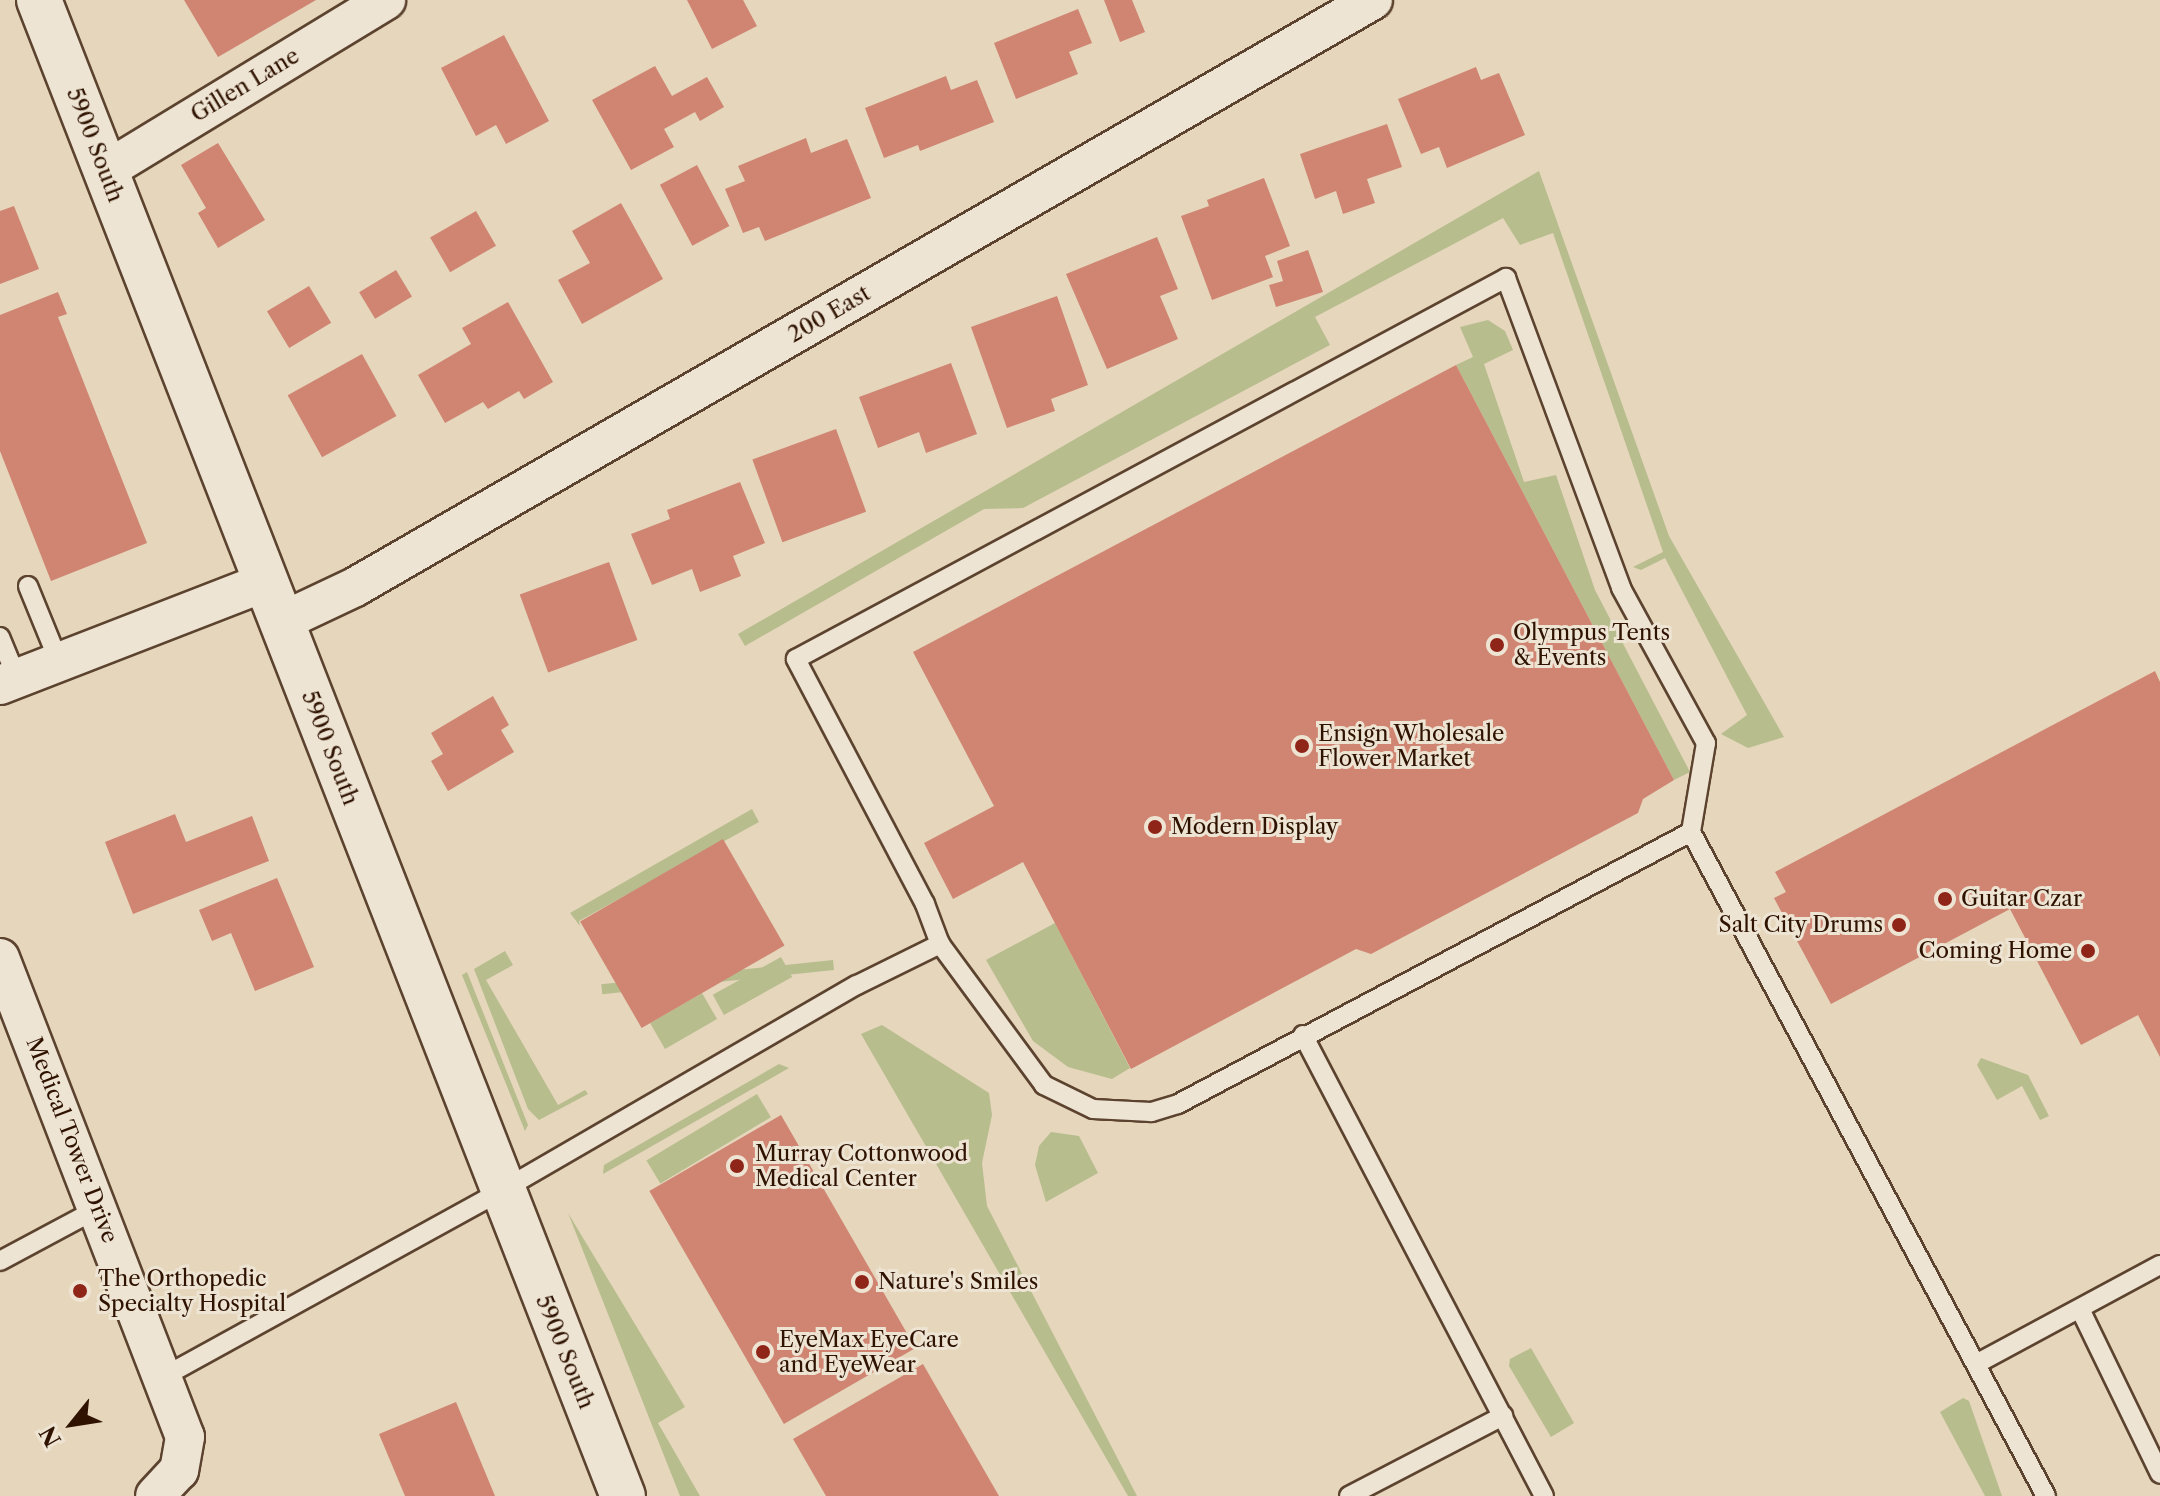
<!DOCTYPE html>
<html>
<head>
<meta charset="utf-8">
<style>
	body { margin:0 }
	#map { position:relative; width:2160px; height:1496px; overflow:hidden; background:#e5d6bc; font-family:"Libre Caslon Text",serif }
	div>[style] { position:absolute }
	.green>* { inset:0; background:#b8bd8e; transform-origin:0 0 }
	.building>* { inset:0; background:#cf8572; transform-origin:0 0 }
	.roads { filter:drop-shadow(2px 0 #5c432f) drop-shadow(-2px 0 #5c432f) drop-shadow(0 2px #5c432f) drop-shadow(0 -2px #5c432f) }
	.lane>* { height:18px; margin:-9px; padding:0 9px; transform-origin:9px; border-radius:9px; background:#eee4d3 }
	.street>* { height:38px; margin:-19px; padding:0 19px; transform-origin:19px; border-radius:19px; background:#eee4d3 }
	.secondary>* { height:44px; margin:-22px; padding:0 22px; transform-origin:22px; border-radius:22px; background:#eee4d3 }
	.dots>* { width:22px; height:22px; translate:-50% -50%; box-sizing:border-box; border:4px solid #eee4d3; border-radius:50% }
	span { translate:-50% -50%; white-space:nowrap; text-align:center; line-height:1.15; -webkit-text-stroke:6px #eee4d3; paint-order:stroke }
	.street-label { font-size:22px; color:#2f1200 }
	.poi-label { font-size:22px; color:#2f1200 }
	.left { translate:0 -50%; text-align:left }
	.right { translate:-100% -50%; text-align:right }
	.north { position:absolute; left:32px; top:1384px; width:80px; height:80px; -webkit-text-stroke:6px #eee4d3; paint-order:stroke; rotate:240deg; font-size:22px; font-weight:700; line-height:32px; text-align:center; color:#2f1200 }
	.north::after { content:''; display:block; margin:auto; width:28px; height:36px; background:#2f1200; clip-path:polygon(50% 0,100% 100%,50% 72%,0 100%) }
</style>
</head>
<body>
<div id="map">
	<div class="green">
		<i style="clip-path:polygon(1539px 171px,1669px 536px,1784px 737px,1748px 748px,1721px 734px,1747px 715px,1665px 558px,1641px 570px,1633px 567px,1663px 552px,1553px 233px,1520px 245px,1503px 218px,1315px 317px,1330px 345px,1023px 508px,984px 509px,745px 646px,738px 634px)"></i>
		<i style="clip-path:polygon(1488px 320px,1505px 331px,1513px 350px,1484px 364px,1524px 482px,1556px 475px,1595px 590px,1690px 772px,1674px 780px,1456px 365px,1473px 357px,1460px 327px)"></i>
		<i style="clip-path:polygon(752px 809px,759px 822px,579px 921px,580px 926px,570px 913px)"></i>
		<i style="clip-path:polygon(1055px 923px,1130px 1068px,1112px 1079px,1068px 1067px,1033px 1041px,986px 960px)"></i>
		<i style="clip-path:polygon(505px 951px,513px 965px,486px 980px,558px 1105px,585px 1090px,588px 1094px,539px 1120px,528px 1109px,474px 969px)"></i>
		<i style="left:781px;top:957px;width:23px;height:78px;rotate:61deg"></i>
		<i style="left:833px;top:960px;width:10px;height:233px;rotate:84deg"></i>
		<i style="clip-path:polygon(467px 972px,528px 1125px,525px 1131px,462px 975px)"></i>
		<i style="left:702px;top:993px;width:30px;height:60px;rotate:60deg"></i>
		<i style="clip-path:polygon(882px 1025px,989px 1093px,992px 1115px,982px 1163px,987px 1206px,1137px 1496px,1128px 1496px,861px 1034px)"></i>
		<i style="clip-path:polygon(1981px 1058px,2028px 1075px,2049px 1116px,2040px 1120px,2022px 1086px,1997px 1100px,1977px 1065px)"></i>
		<i style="clip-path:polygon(779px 1064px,789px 1068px,603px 1174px,604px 1165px)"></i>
		<i style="left:757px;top:1094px;width:27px;height:129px;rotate:59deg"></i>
		<i style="clip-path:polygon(1051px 1132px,1079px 1136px,1098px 1173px,1046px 1202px,1035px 1165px,1039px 1146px)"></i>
		<i style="clip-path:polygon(568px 1213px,685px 1407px,658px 1423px,700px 1496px,680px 1496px)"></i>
		<i style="clip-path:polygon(1531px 1348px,1574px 1423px,1551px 1437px,1509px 1366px,1510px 1359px)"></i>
		<i style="clip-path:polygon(1963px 1398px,1969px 1401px,2002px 1496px,1985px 1496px,1940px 1412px)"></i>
	</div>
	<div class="building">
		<i style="clip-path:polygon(184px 0,316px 0,218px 57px)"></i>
		<i style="clip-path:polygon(687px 0,743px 0,757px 26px,712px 49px)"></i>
		<i style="clip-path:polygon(1104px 0,1132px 0,1145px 32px,1120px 42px)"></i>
		<i style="clip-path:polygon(1078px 9px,1092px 43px,1069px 52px,1078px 74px,1016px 99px,994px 43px)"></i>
		<i style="clip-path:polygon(504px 35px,549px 121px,506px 144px,496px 125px,476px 136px,441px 68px)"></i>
		<i style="clip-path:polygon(655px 66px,672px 96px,707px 77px,724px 107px,700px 121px,695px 112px,664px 129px,674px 147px,631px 170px,592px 100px)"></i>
		<i style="clip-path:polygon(1476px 67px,1481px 80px,1499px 73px,1525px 135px,1447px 168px,1439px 147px,1421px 154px,1398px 99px)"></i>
		<i style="clip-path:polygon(946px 76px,951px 90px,977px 80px,994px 122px,920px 151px,918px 145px,884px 158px,865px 108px)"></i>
		<i style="clip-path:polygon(1387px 124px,1402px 167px,1367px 179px,1375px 203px,1343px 214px,1336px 191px,1315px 199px,1300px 154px)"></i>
		<i style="clip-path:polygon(806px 138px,811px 153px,847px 139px,871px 198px,765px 241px,759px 227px,743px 233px,725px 189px,745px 181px,738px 166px)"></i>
		<i style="clip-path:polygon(218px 143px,265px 220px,218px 248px,198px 213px,206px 208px,181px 165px)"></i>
		<i style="left:697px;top:165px;width:69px;height:42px;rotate:62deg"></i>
		<i style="clip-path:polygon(1264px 178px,1290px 246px,1265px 256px,1273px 277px,1212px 300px,1181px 216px,1209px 206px,1207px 200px)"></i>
		<i style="clip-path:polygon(621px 203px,663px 279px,582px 324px,558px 280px,590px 263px,572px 231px)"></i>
		<i style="clip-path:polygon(14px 206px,39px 269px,0 284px,0 211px)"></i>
		<i style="left:476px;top:211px;width:40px;height:53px;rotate:60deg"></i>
		<i style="clip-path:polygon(1157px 237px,1178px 289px,1160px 296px,1178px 339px,1107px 369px,1066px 274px)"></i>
		<i style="clip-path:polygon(1308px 250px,1323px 292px,1276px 307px,1269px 285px,1283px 281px,1277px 261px)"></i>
		<i style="left:396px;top:270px;width:31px;height:43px;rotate:59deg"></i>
		<i style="left:309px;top:286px;width:43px;height:49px;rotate:59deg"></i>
		<i style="clip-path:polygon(58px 292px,67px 314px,58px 317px,147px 543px,51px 581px,0 451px,0 315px)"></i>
		<i style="clip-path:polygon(1057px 296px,1088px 385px,1051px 399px,1055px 411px,1007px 428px,971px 327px)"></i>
		<i style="clip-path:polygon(508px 302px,553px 382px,524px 399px,519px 391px,488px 409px,483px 402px,445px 423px,418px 375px,471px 344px,462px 328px)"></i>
		<i style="left:362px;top:354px;width:71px;height:85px;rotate:61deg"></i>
		<i style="clip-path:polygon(951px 363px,977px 434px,926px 453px,919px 432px,878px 448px,859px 397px)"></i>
		<i style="clip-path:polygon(1456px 365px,1674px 780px,1643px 799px,1638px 813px,1371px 954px,1356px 949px,1131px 1069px,1023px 862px,953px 899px,924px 843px,994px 806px,913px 652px)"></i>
		<i style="left:836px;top:429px;width:88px;height:89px;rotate:70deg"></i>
		<i style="clip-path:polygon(740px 482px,765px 543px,733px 556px,741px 576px,700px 592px,692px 569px,652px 585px,631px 534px,670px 519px,667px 510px)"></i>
		<i style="left:609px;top:562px;width:83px;height:95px;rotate:70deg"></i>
		<i style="clip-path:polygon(2155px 671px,2160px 682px,2160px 1057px,2138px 1015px,2081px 1045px,2010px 909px,1831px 1004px,1774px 898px,1786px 892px,1775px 872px)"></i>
		<i style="clip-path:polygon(493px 696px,509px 725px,501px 730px,514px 752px,448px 791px,431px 761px,443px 754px,431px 733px)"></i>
		<i style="clip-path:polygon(175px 814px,186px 842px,252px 816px,269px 861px,133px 914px,105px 842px)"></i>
		<i style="left:723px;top:839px;width:123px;height:165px;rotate:60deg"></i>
		<i style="clip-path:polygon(277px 878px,314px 967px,255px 991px,231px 933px,212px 941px,199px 910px)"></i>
		<i style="left:781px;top:1115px;width:269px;height:152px;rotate:60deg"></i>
		<i style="clip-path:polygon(923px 1364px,999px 1496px,826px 1496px,793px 1439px)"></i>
		<i style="clip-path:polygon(456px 1402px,495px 1496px,405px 1496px,379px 1434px)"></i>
	</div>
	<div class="roads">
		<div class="lane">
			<i style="left:28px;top:586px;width:82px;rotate:67.8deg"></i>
			<i style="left:0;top:637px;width:44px;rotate:67.5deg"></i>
			<i style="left:1691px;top:832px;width:581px;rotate:152.07deg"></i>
			<i style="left:1178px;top:1104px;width:28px;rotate:163deg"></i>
			<i style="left:1151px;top:1112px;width:58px;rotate:-177deg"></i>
			<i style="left:1093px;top:1109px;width:55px;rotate:-153.9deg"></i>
			<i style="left:1044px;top:1085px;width:175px;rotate:-126.4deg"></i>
			<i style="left:940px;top:944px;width:43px;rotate:-110.6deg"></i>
			<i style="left:925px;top:904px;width:277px;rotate:-117.8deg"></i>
			<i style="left:796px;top:659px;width:806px;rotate:-28.22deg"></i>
			<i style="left:1506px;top:278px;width:331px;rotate:69.6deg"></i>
			<i style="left:1621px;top:588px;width:177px;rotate:61.3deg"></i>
			<i style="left:1706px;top:743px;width:90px;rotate:99.6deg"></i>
			<i style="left:1691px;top:832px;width:753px;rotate:61.87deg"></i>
			<i style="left:1303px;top:1035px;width:520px;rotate:62.4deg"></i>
			<i style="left:0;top:1261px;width:112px;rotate:-28.2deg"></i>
			<i style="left:2080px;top:1309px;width:183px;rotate:64.1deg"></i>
			<i style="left:1976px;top:1364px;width:209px;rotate:-28.3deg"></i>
			<i style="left:163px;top:1377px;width:386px;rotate:-28.8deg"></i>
			<i style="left:501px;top:1191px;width:411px;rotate:-30.1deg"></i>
			<i style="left:857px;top:985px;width:93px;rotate:-26.3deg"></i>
			<i style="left:1349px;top:1496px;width:174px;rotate:-27.5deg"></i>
		</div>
		<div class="street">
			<i style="left:105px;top:171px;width:329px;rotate:-31.3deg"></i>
			<i style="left:281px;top:622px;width:82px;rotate:-25.3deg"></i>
			<i style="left:355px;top:587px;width:1175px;rotate:-29.97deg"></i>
			<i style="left:0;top:685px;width:284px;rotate:-21.2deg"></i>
			<i style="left:0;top:958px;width:513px;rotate:68.88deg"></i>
			<i style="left:185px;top:1437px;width:34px;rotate:100deg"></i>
			<i style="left:179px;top:1470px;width:35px;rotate:133deg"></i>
		</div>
		<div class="secondary">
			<i style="left:39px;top:0;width:1606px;rotate:68.68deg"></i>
		</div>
	</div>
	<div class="dots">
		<i style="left:1497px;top:645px;background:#8f2418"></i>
		<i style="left:1302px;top:746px;background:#8f2418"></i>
		<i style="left:1155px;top:827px;background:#8f2418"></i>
		<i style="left:1945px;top:899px;background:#8f2418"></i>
		<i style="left:1899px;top:925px;background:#8f2418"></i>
		<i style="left:2088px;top:951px;background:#8f2418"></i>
		<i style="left:737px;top:1166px;background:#8f2418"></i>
		<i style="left:862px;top:1282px;background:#8f2418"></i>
		<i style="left:80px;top:1291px;background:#8f2418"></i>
		<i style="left:763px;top:1352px;background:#8f2418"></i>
	</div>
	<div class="street-label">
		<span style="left:245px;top:85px;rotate:-31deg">Gillen Lane</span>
		<span style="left:95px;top:145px;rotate:69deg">5900 South</span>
		<span style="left:829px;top:314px;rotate:-30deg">200 East</span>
		<span style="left:330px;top:748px;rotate:69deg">5900 South</span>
		<span style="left:72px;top:1140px;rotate:69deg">Medical Tower Drive</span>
		<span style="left:565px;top:1352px;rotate:68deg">5900 South</span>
	</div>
	<div class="poi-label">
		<span class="left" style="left:1513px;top:645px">Olympus Tents<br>&amp; Events</span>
		<span class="left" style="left:1318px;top:746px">Ensign Wholesale<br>Flower Market</span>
		<span class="left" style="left:1171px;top:827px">Modern Display</span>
		<span class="left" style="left:1961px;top:899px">Guitar Czar</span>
		<span class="right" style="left:1883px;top:925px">Salt City Drums</span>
		<span class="right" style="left:2072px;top:951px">Coming Home</span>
		<span class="left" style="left:755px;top:1166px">Murray Cottonwood<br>Medical Center</span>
		<span class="left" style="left:98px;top:1291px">The Orthopedic<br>Specialty Hospital</span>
		<span class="left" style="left:878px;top:1282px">Nature's Smiles</span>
		<span class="left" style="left:779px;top:1352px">EyeMax EyeCare<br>and EyeWear</span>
	</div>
	<div class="north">N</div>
</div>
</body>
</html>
